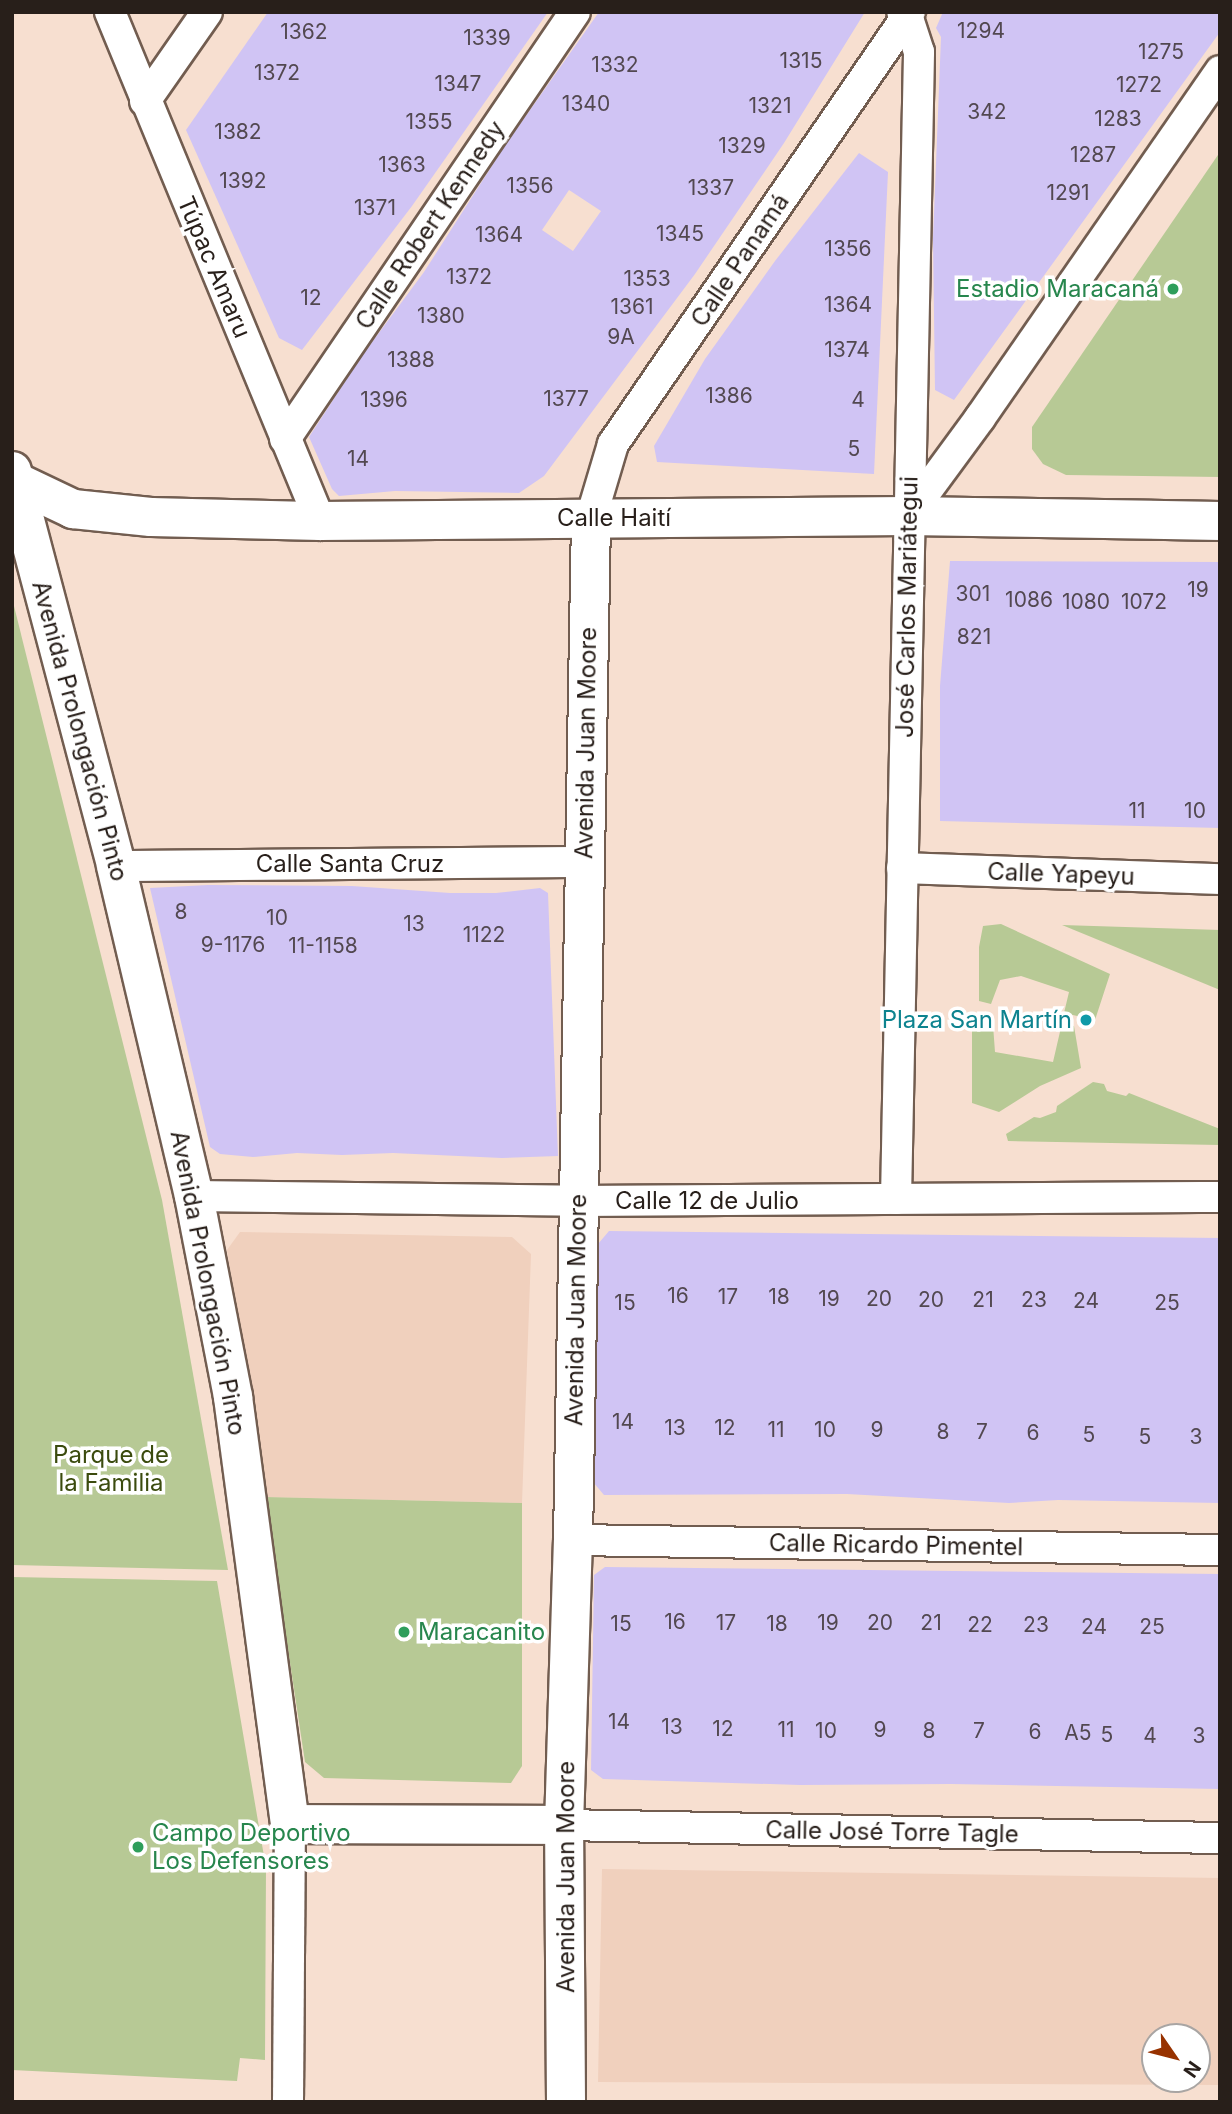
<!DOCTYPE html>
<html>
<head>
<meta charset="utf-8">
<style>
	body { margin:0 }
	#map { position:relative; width:1232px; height:2114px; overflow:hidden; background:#f7dfd0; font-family:Inter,sans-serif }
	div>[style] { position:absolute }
	.built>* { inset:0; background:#f0d0bd }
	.green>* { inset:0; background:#b7c995 }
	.building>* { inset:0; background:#d0c4f4 }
	.roads { filter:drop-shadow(2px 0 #725d50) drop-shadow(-2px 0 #725d50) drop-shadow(0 2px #725d50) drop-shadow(0 -2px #725d50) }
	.street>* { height:30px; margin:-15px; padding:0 15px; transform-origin:15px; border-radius:15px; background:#fff }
	.secondary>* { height:38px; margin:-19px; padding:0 19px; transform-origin:19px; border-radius:19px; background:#fff }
	.dots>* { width:19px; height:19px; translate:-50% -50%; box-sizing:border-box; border:4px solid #fff; border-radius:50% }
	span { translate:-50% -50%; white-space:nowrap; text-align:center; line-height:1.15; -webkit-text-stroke:7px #fff; paint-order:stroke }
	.number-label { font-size:21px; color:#524850 }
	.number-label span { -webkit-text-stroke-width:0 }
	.street-label { font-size:24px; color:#281f1a }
	.leisure-label { font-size:24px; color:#27864d }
	.right { translate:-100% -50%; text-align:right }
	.left { translate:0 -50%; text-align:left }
	.culture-label { font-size:24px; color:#0d838f }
	.park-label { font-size:24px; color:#3b4b0e }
	.frame { position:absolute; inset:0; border:14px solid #281f1a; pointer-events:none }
	.north { position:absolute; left:1141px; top:2023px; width:70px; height:70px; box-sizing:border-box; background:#fff; border:2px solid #a9a5a3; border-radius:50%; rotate:125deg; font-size:19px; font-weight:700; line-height:28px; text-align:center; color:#281f1a }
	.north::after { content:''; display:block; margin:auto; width:24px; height:32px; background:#973200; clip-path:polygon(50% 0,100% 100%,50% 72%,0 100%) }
</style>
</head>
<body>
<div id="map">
	<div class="built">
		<i style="clip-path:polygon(240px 1232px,512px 1237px,531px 1254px,522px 1503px,265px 1497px,227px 1250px)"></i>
		<i style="clip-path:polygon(evenodd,602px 1869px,1220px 1878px,1220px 2085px,598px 2082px,602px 1869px,1155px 2037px,1197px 2037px,1197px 2079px,1155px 2079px,1155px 2037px)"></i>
	</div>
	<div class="green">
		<i style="clip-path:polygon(1220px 152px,1220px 477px,1066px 475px,1043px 464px,1032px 449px,1032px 427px)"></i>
		<i style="clip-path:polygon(12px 598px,162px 1200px,228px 1570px,12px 1565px)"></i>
		<i style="clip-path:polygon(1001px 924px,1110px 974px,1095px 1020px,1064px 1013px,1069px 992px,1021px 976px,1000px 980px,991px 1004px,979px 1001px,979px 947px,983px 926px)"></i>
		<i style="clip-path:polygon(1062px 925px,1220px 930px,1220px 990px)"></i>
		<i style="clip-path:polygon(972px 1021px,993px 1025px,995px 1052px,1053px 1062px,1062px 1023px,1074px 1026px,1081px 1068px,1040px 1086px,999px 1112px,972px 1103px)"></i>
		<i style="clip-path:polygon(1093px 1082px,1104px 1084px,1107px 1091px,1126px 1096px,1129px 1093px,1220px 1129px,1220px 1145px,1008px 1141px,1006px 1134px,1034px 1117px,1040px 1118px,1056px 1112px,1057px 1106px)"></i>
		<i style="clip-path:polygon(265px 1497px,522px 1503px,522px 1766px,511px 1783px,324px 1778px,305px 1762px)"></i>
		<i style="clip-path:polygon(12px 1577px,217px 1581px,266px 1868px,265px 2060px,240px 2058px,237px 2081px,12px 2070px)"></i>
	</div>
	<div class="building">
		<i style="clip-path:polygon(268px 12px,548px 12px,412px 206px,302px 350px,279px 338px,186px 130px)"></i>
		<i style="clip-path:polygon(evenodd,599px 12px,865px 12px,784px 143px,695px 274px,544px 476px,519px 493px,395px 491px,339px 496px,332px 489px,309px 437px,361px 357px,424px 272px,504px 147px,599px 12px,569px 190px,601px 211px,573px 251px,542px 230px,569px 190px)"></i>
		<i style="clip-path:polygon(943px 12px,1220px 12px,1220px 32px,954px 400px,935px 390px,933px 239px,941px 37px,936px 28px)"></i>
		<i style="clip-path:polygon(859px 153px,888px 172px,874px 474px,657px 462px,654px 446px,705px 359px,775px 261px)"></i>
		<i style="clip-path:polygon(950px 561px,1220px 562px,1220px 828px,940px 821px,940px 686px)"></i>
		<i style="clip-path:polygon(208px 885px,352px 886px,450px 893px,496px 893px,540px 888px,548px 893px,558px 1156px,502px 1158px,393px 1153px,342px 1155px,297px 1153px,253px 1157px,220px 1154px,210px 1147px,150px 888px)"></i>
		<i style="clip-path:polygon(609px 1231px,1220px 1238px,1220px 1503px,1058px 1500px,1009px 1503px,847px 1494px,604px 1495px,593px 1482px,598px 1244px)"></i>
		<i style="clip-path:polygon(605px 1567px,1220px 1574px,1220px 1789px,951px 1784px,800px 1785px,603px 1779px,591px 1770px,594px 1575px)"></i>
	</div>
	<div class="roads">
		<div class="street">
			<i style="left:110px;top:12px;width:551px;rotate:67.58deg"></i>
			<i style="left:145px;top:101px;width:108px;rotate:-55.1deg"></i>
			<i style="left:285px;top:439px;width:516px;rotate:-55.82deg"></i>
			<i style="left:908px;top:516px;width:122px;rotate:-53.7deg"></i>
			<i style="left:980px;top:418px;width:422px;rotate:-55.3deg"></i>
			<i style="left:591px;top:518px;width:77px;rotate:-73.4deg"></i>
			<i style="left:613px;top:444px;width:524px;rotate:-55.49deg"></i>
			<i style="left:116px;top:866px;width:468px;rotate:-0.5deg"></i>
			<i style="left:902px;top:868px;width:318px;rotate:2deg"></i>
			<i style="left:194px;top:1196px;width:384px;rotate:0.7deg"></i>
			<i style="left:578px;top:1201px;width:642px;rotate:-0.36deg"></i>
			<i style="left:896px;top:1199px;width:1147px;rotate:-88.85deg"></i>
			<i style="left:919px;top:52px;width:38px;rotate:-108deg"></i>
			<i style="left:907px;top:16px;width:6px;rotate:-141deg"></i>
			<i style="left:573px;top:1540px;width:647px;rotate:0.89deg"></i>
			<i style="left:564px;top:1825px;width:656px;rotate:1.14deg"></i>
			<i style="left:288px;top:2102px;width:278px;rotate:-89.6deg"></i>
		</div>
		<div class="secondary">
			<i style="left:12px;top:471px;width:408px;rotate:75.2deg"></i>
			<i style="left:116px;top:866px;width:339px;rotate:76.7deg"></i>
			<i style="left:194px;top:1196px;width:205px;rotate:79deg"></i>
			<i style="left:233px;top:1397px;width:431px;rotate:82.4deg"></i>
			<i style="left:290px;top:1824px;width:274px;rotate:0.2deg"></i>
			<i style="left:12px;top:480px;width:68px;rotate:25.4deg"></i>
			<i style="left:73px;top:509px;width:78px;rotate:5.9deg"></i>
			<i style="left:151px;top:517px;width:169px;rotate:1.4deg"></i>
			<i style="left:320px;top:521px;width:588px;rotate:-0.49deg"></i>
			<i style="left:908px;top:516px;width:312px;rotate:0.9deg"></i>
			<i style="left:566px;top:2102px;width:277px;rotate:-90.4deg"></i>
			<i style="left:564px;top:1825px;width:285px;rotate:-88.2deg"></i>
			<i style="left:573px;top:1540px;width:1022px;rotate:-88.99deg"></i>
		</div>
	</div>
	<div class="dots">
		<i style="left:1173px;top:289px;background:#2e9e5b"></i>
		<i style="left:1086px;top:1020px;background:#0f9aa8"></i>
		<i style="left:404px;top:1632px;background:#2e9e5b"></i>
		<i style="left:138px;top:1847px;background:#2e9e5b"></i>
	</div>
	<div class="number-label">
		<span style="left:981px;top:31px">1294</span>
		<span style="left:304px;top:32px">1362</span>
		<span style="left:487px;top:38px">1339</span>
		<span style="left:1161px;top:52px">1275</span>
		<span style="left:801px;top:61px">1315</span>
		<span style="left:615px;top:65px">1332</span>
		<span style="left:277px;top:73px">1372</span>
		<span style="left:458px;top:84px">1347</span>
		<span style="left:1139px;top:85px">1272</span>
		<span style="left:586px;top:104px">1340</span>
		<span style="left:770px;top:106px">1321</span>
		<span style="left:987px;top:112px">342</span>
		<span style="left:1118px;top:119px">1283</span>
		<span style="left:429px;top:122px">1355</span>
		<span style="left:238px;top:132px">1382</span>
		<span style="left:742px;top:146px">1329</span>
		<span style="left:1093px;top:155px">1287</span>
		<span style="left:402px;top:165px">1363</span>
		<span style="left:243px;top:181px">1392</span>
		<span style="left:530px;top:186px">1356</span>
		<span style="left:711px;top:188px">1337</span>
		<span style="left:1068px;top:193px">1291</span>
		<span style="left:375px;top:208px">1371</span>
		<span style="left:680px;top:234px">1345</span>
		<span style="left:499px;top:235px">1364</span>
		<span style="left:848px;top:249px">1356</span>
		<span style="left:469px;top:277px">1372</span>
		<span style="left:647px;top:279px">1353</span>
		<span style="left:311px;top:298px">12</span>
		<span style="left:848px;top:305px">1364</span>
		<span style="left:632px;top:307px">1361</span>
		<span style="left:441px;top:316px">1380</span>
		<span style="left:621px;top:337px">9A</span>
		<span style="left:847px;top:350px">1374</span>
		<span style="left:411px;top:360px">1388</span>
		<span style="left:729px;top:396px">1386</span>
		<span style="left:566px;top:399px">1377</span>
		<span style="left:384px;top:400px">1396</span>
		<span style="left:858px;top:400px">4</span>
		<span style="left:854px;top:449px">5</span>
		<span style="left:358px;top:459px">14</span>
		<span style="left:1198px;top:590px">19</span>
		<span style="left:973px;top:594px">301</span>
		<span style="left:1029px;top:600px">1086</span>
		<span style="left:1086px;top:602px">1080</span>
		<span style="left:1144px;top:602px">1072</span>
		<span style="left:974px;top:637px">821</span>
		<span style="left:1137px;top:811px">11</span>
		<span style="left:1195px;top:811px">10</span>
		<span style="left:181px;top:912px">8</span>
		<span style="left:277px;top:918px">10</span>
		<span style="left:414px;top:924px">13</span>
		<span style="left:484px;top:935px">1122</span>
		<span style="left:233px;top:945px">9-1176</span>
		<span style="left:323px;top:946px">11-1158</span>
		<span style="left:678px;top:1296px">16</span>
		<span style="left:728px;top:1297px">17</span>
		<span style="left:779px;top:1297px">18</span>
		<span style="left:829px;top:1299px">19</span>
		<span style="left:879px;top:1299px">20</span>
		<span style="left:931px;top:1300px">20</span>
		<span style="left:983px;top:1300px">21</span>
		<span style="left:1034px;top:1300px">23</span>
		<span style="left:1086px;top:1301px">24</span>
		<span style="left:625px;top:1303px">15</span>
		<span style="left:1167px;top:1303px">25</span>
		<span style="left:623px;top:1422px">14</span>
		<span style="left:675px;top:1428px">13</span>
		<span style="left:725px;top:1428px">12</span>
		<span style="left:776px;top:1430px">11</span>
		<span style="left:825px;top:1430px">10</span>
		<span style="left:877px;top:1430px">9</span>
		<span style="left:943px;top:1432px">8</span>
		<span style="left:982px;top:1432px">7</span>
		<span style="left:1033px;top:1433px">6</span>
		<span style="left:1089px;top:1435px">5</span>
		<span style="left:1145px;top:1437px">5</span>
		<span style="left:1196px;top:1437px">3</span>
		<span style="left:675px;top:1622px">16</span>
		<span style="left:726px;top:1623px">17</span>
		<span style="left:828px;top:1623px">19</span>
		<span style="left:880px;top:1623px">20</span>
		<span style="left:931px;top:1623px">21</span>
		<span style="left:621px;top:1624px">15</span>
		<span style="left:777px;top:1624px">18</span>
		<span style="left:980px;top:1625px">22</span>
		<span style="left:1036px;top:1625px">23</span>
		<span style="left:1094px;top:1627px">24</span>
		<span style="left:1152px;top:1627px">25</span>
		<span style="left:619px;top:1722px">14</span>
		<span style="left:672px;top:1727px">13</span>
		<span style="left:723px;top:1729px">12</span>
		<span style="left:786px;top:1730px">11</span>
		<span style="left:880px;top:1730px">9</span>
		<span style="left:826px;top:1731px">10</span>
		<span style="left:929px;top:1731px">8</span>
		<span style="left:979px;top:1731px">7</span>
		<span style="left:1035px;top:1732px">6</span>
		<span style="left:1078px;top:1733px">A5</span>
		<span style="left:1107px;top:1735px">5</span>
		<span style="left:1150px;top:1736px">4</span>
		<span style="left:1199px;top:1736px">3</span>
	</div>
	<div class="street-label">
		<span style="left:430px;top:225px;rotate:-56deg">Calle Robert Kennedy</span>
		<span style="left:740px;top:260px;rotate:-56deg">Calle Panamá</span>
		<span style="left:214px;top:267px;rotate:67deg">Túpac Amaru</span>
		<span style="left:614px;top:518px">Calle Haití</span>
		<span style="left:907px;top:607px;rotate:-89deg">José Carlos Mariátegui</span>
		<span style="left:80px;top:731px;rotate:75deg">Avenida Prolongación Pinto</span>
		<span style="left:586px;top:743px;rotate:-89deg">Avenida Juan Moore</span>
		<span style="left:350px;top:864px">Calle Santa Cruz</span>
		<span style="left:1061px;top:874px;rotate:2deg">Calle Yapeyu</span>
		<span style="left:707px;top:1201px">Calle 12 de Julio</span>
		<span style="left:208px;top:1283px;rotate:79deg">Avenida Prolongación Pinto</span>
		<span style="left:576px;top:1310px;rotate:-89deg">Avenida Juan Moore</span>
		<span style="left:896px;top:1545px;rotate:1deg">Calle Ricardo Pimentel</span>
		<span style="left:892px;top:1832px;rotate:1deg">Calle José Torre Tagle</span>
		<span style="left:566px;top:1877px;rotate:-90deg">Avenida Juan Moore</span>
	</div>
	<div class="leisure-label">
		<span class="right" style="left:1159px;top:289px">Estadio Maracaná</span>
		<span class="left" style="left:418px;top:1632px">Maracanito</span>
		<span class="left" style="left:152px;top:1847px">Campo Deportivo<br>Los Defensores</span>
	</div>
	<div class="culture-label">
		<span class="right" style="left:1072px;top:1020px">Plaza San Martín</span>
	</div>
	<div class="park-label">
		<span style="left:111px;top:1469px">Parque de<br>la Familia</span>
	</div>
	<div class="frame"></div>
	<div class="north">N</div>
</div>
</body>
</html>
